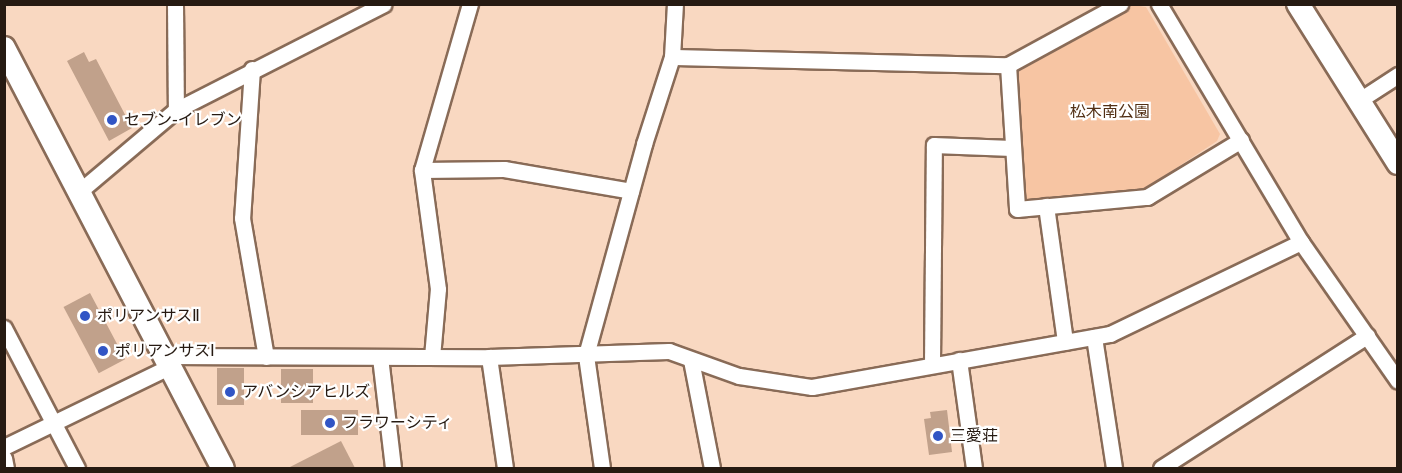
<!DOCTYPE html>
<html>
<head>
<meta charset="utf-8">
<style>
	body { margin:0 }
	#map { position:relative; width:1402px; height:473px; overflow:hidden; background:#f9d8c1; font-family:"DejaVu Sans","Noto Sans JP",sans-serif }
	div>[style] { position:absolute }
	.green>* { inset:0; background:#f7c5a3 }
	.building>* { inset:0; background:#c1a18b; transform-origin:0 0 }
	.roads { filter:drop-shadow(2px 0 #896b57) drop-shadow(-2px 0 #896b57) drop-shadow(0 2px #896b57) drop-shadow(0 -2px #896b57) }
	.street>* { height:15px; margin:-7.5px; padding:0 7.5px; transform-origin:7.5px; border-radius:7.5px; background:#fff }
	.secondary>* { height:22px; margin:-11px; padding:0 11px; transform-origin:11px; border-radius:11px; background:#fff }
	.dots>* { width:16px; height:16px; translate:-50% -50%; box-sizing:border-box; border:3px solid #fff; border-radius:50% }
	span { translate:-50% -50%; white-space:nowrap; text-align:center; line-height:1.15; -webkit-text-stroke:4.5px #fff; paint-order:stroke }
	.park-label { font-size:16px; color:#523015 }
	.poi-label { font-size:16px; color:#261a12 }
	.left { translate:0 -50%; text-align:left }
	.frame { position:absolute; inset:0; border:6px solid #261a12; pointer-events:none }
</style>
</head>
<body>
<div id="map">
	<div class="green">
		<i style="clip-path:polygon(1133px 5px,1146px 7px,1220px 134px,1217px 141px,1140px 192px,1031px 201px,1020px 195px,1014px 74px,1018px 67px)"></i>
	</div>
	<div class="building">
		<i style="clip-path:polygon(84px 52px,89px 62px,96px 59px,132px 128px,109px 141px,67px 61px)"></i>
		<i style="left:90px;top:293px;width:75px;height:30px;rotate:62deg"></i>
		<i style="left:217px;top:368px;width:27px;height:37px"></i>
		<i style="left:281px;top:369px;width:32px;height:34px"></i>
		<i style="left:301px;top:410px;width:57px;height:25px"></i>
		<i style="clip-path:polygon(947px 410px,952px 452px,929px 455px,924px 419px,931px 418px,930px 412px)"></i>
		<i style="clip-path:polygon(341px 441px,355px 468px,288px 468px)"></i>
	</div>
	<div class="roads">
		<div class="street">
			<i style="left:175px;top:4px;width:106px;rotate:89.5deg"></i>
			<i style="left:1159px;top:4px;width:277px;rotate:59.2deg"></i>
			<i style="left:1301px;top:242px;width:169px;rotate:55.1deg"></i>
			<i style="left:672px;top:57px;width:336px;rotate:1.4deg"></i>
			<i style="left:1008px;top:65px;width:128px;rotate:-28.6deg"></i>
			<i style="left:1008px;top:65px;width:144px;rotate:86.4deg"></i>
			<i style="left:1017px;top:209px;width:131px;rotate:-5.3deg"></i>
			<i style="left:1147px;top:197px;width:110px;rotate:-31.2deg"></i>
			<i style="left:252px;top:69px;width:149px;rotate:93.8deg"></i>
			<i style="left:242px;top:218px;width:141px;rotate:80.2deg"></i>
			<i style="left:1358px;top:101px;width:48px;rotate:-33deg"></i>
			<i style="left:422px;top:170px;width:82px;rotate:-0.7deg"></i>
			<i style="left:504px;top:169px;width:129px;rotate:9.8deg"></i>
			<i style="left:80px;top:191px;width:126px;rotate:-40.2deg"></i>
			<i style="left:176px;top:110px;width:233px;rotate:-27deg"></i>
			<i style="left:1046px;top:206px;width:137px;rotate:82deg"></i>
			<i style="left:4px;top:328px;width:158px;rotate:62.5deg"></i>
			<i style="left:1094px;top:337px;width:133px;rotate:81.3deg"></i>
			<i style="left:165px;top:356px;width:324px;rotate:0.2deg"></i>
			<i style="left:489px;top:357px;width:180px;rotate:-1.9deg"></i>
			<i style="left:669px;top:351px;width:74px;rotate:19.7deg"></i>
			<i style="left:739px;top:376px;width:74px;rotate:8.6deg"></i>
			<i style="left:812px;top:387px;width:303px;rotate:-10.1deg"></i>
			<i style="left:1110px;top:334px;width:212px;rotate:-25.7deg"></i>
			<i style="left:380px;top:357px;width:112px;rotate:83.3deg"></i>
			<i style="left:432px;top:357px;width:68px;rotate:-85deg"></i>
			<i style="left:438px;top:289px;width:120px;rotate:-97.7deg"></i>
			<i style="left:422px;top:170px;width:173px;rotate:-73.9deg"></i>
			<i style="left:489px;top:357px;width:112px;rotate:81.8deg"></i>
			<i style="left:691px;top:360px;width:110px;rotate:79deg"></i>
			<i style="left:959px;top:360px;width:109px;rotate:82.1deg"></i>
			<i style="left:932px;top:364px;width:219px;rotate:-89.5deg"></i>
			<i style="left:934px;top:145px;width:77px;rotate:2.2deg"></i>
			<i style="left:4px;top:447px;width:186px;rotate:-25.9deg"></i>
			<i style="left:4px;top:458px;width:10px;rotate:79deg"></i>
			<i style="left:602px;top:468px;width:114px;rotate:-98.1deg"></i>
			<i style="left:586px;top:355px;width:219px;rotate:-74.6deg"></i>
			<i style="left:644px;top:144px;width:91px;rotate:-72.2deg"></i>
			<i style="left:672px;top:57px;width:53px;rotate:-86.8deg"></i>
			<i style="left:1161px;top:468px;width:245px;rotate:-32.7deg"></i>
		</div>
		<div class="secondary">
			<i style="left:1298px;top:4px;width:188px;rotate:57.8deg"></i>
			<i style="left:4px;top:48px;width:474px;rotate:62.5deg"></i>
		</div>
	</div>
	<div class="dots">
		<i style="left:112px;top:120px;background:#3155c5"></i>
		<i style="left:85px;top:316px;background:#3155c5"></i>
		<i style="left:103px;top:351px;background:#3155c5"></i>
		<i style="left:230px;top:392px;background:#3155c5"></i>
		<i style="left:330px;top:423px;background:#3155c5"></i>
		<i style="left:938px;top:436px;background:#3155c5"></i>
	</div>
	<div class="park-label">
		<span style="left:1110px;top:112px">松木南公園</span>
	</div>
	<div class="poi-label">
		<span class="left" style="left:124px;top:120px">セブン-イレブン</span>
		<span class="left" style="left:97px;top:316px">ポリアンサスⅡ</span>
		<span class="left" style="left:115px;top:351px">ポリアンサスⅠ</span>
		<span class="left" style="left:242px;top:392px">アバンシアヒルズ</span>
		<span class="left" style="left:342px;top:423px">フラワーシティ</span>
		<span class="left" style="left:950px;top:436px">三愛荘</span>
	</div>
	<div class="frame"></div>
</div>
</body>
</html>
